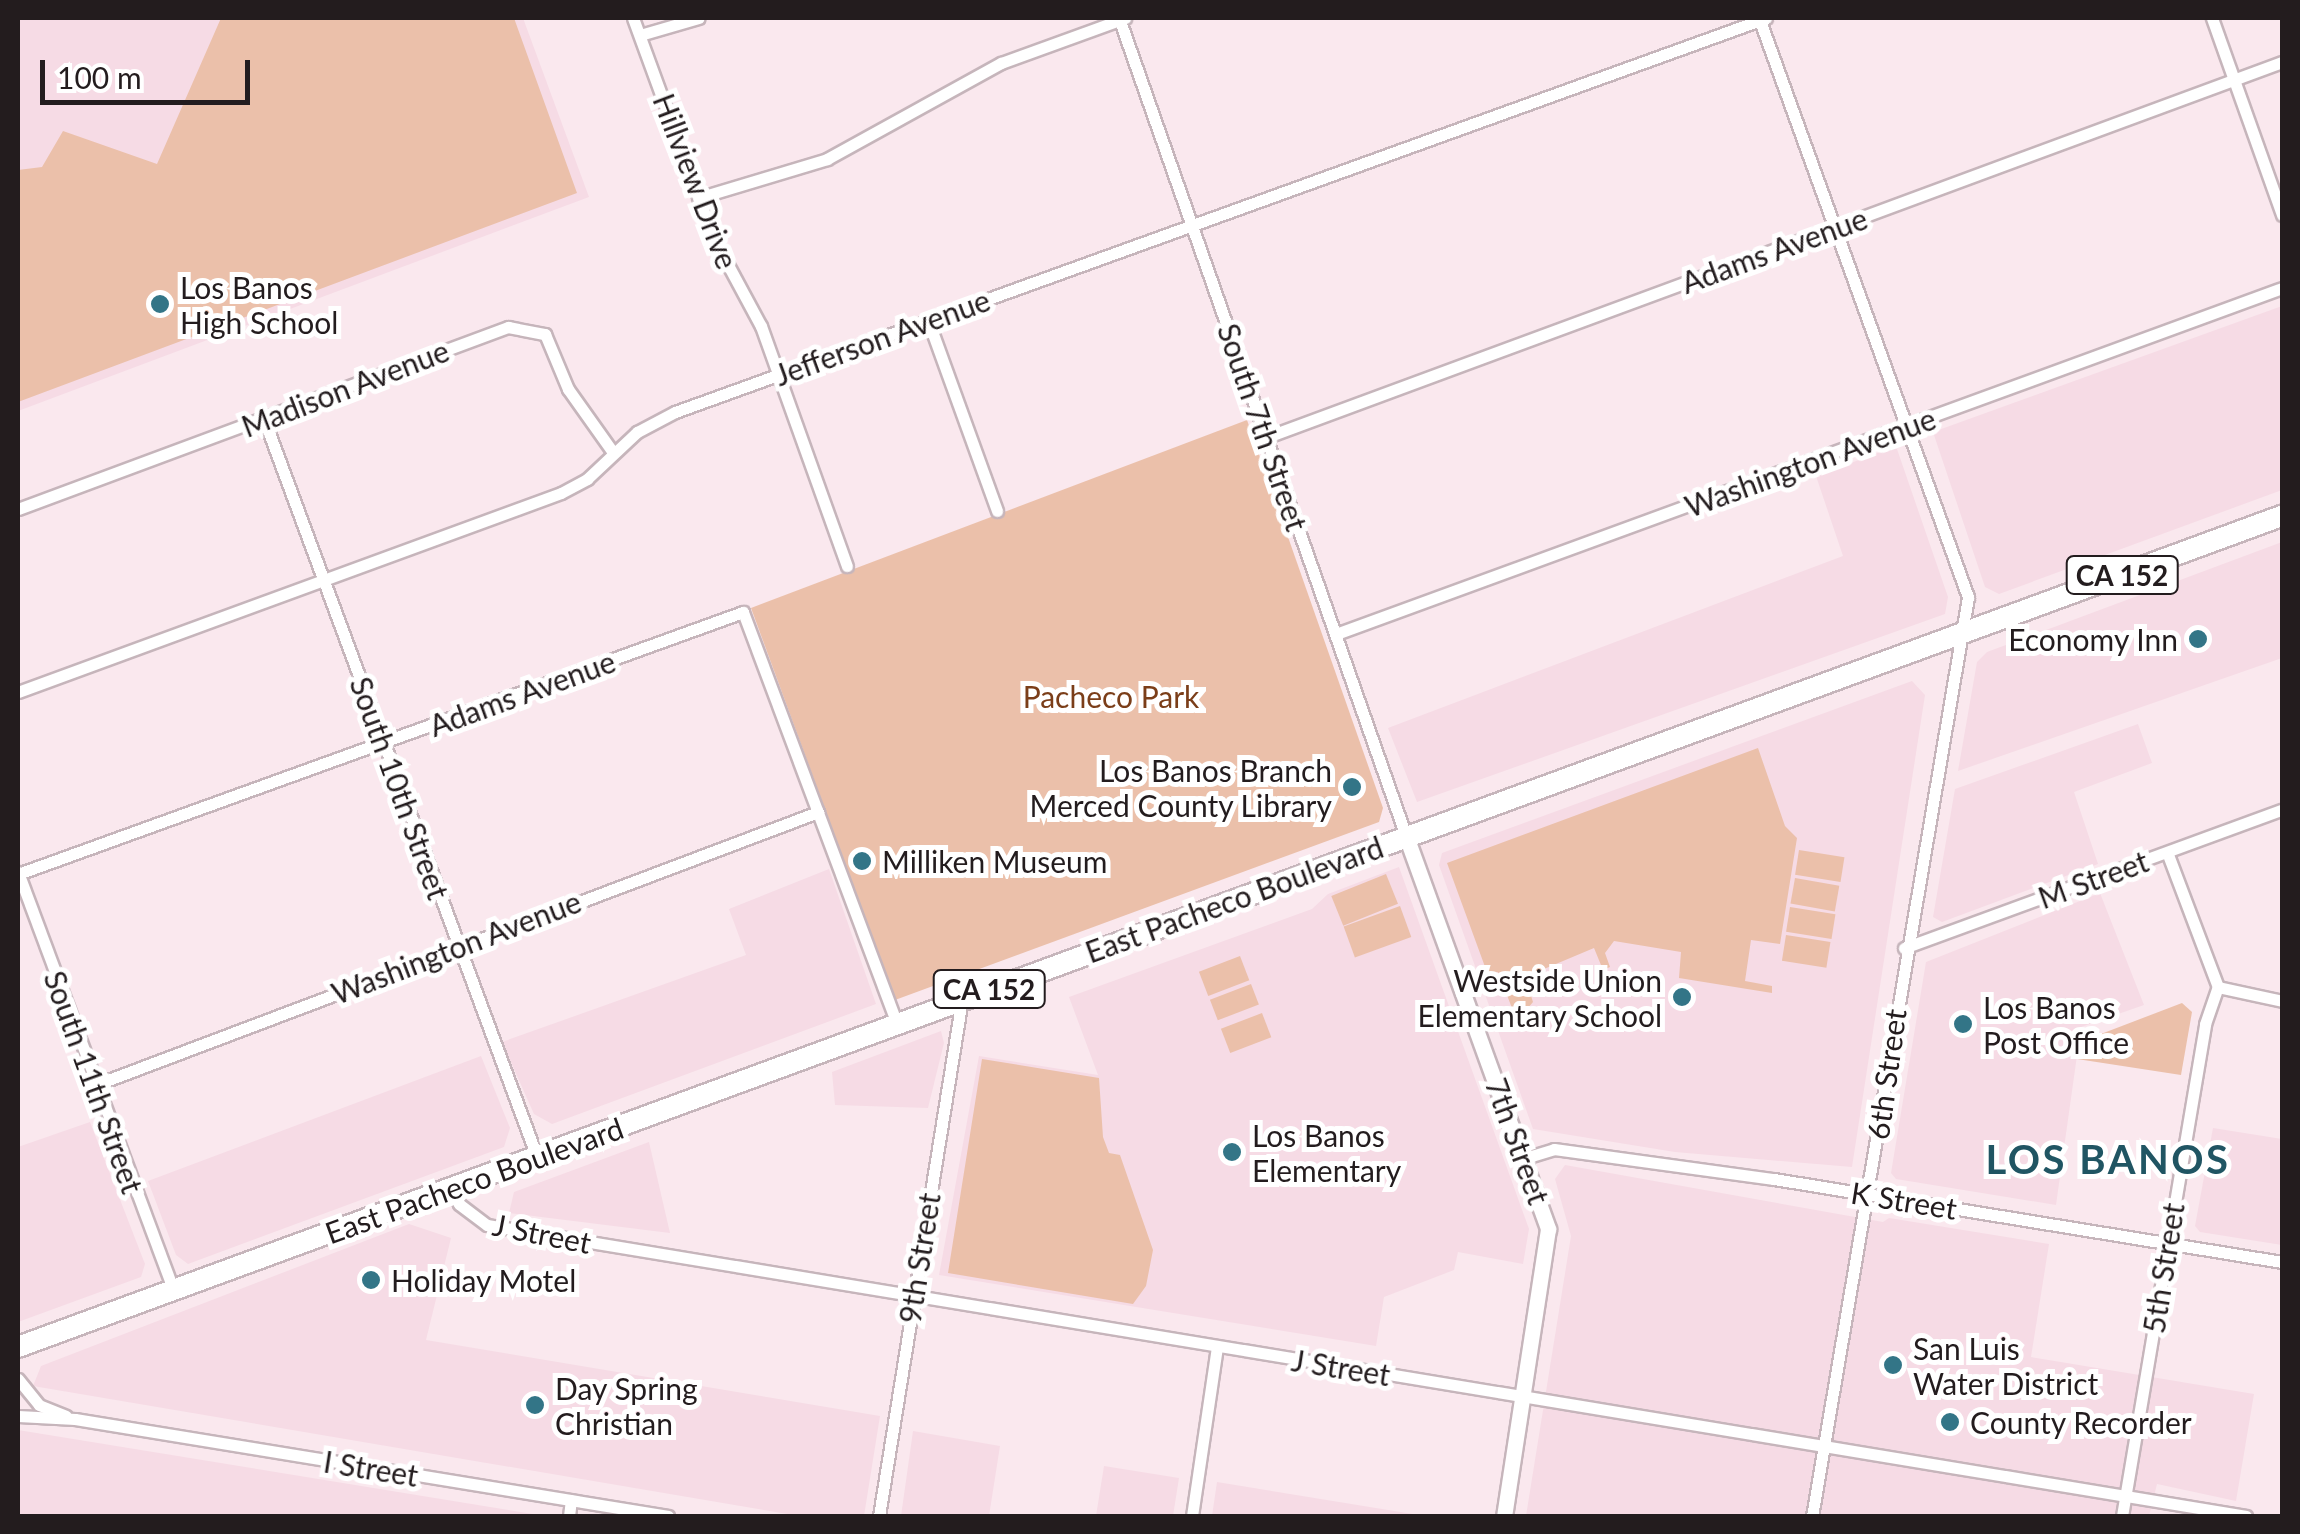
<!DOCTYPE html>
<html>
<head>
<meta charset="utf-8">
<style>
	body { margin:0 }
	#map { position:relative; width:2300px; height:1534px; overflow:hidden; background:#fae8ee; font-family:Lato,sans-serif }
	div>[style] { position:absolute }
	.built>* { inset:0; background:#f6dbe5 }
	.green>* { inset:0; background:#ebc0aa; transform-origin:0 0 }
	.roads { filter:drop-shadow(2px 0 #c6b5bb) drop-shadow(-2px 0 #c6b5bb) drop-shadow(0 2px #c6b5bb) drop-shadow(0 -2px #c6b5bb) }
	.minor>* { height:11px; margin:-5.5px; padding:0 5.5px; transform-origin:5.5px; border-radius:5.5px; background:#fff }
	.tertiary>* { height:15px; margin:-7.5px; padding:0 7.5px; transform-origin:7.5px; border-radius:7.5px; background:#fff }
	.trunk>* { height:20px; margin:-10px; padding:0 10px; transform-origin:10px; border-radius:10px; background:#fff }
	.dots>* { width:28px; height:28px; translate:-50% -50%; box-sizing:border-box; border:5px solid #fff; border-radius:50% }
	span { translate:-50% -50%; white-space:nowrap; text-align:center; line-height:1.15; -webkit-text-stroke:10px #fff; paint-order:stroke }
	.shield-label span { padding:2px 8px; background:#fff; border:2px solid; border-radius:8px; -webkit-text-stroke-width:0 }
	.shield-label { font-size:28px; color:#231c1e; font-weight:700 }
	.street-label { font-size:30px; color:#231c1e }
	.poi-label { font-size:30px; color:#231c1e }
	.left { translate:0 -50%; text-align:left }
	.right { translate:-100% -50%; text-align:right }
	.park-label { font-size:30px; color:#7b3e19 }
	.district-label { font-size:40px; color:#205563; font-weight:700; letter-spacing:2.5px }
	.frame { position:absolute; inset:0; border:20px solid #231c1e; pointer-events:none }
	.scale { position:absolute; left:40px; top:60px; width:210px; height:45px; box-sizing:border-box; border:5px solid #231c1e; border-top:0; padding-left:12px; font-size:30px; line-height:35px; white-space:nowrap; color:#231c1e; -webkit-text-stroke:8px #fff; paint-order:stroke }
</style>
</head>
<body>
<div id="map">
	<div class="built">
		<i style="clip-path:polygon(18px 18px,523px 18px,589px 197px,18px 411px)"></i>
		<i style="clip-path:polygon(2282px 306px,2282px 490px,1999px 594px,1985px 587px,1933px 432px)"></i>
		<i style="clip-path:polygon(1891px 448px,1897px 449px,1948px 597px,1945px 614px,1417px 802px,1388px 728px,1843px 556px,1816px 476px)"></i>
		<i style="clip-path:polygon(2282px 542px,2282px 658px,1958px 771px,1977px 662px,1987px 652px)"></i>
		<i style="clip-path:polygon(1912px 681px,1925px 695px,1852px 1167px,1675px 1152px,1533px 1129px,1439px 865px,1442px 853px)"></i>
		<i style="clip-path:polygon(2138px 724px,2152px 763px,2074px 792px,2098px 864px,1942px 922px,1933px 917px,1955px 789px)"></i>
		<i style="clip-path:polygon(1399px 867px,1529px 1229px,1523px 1264px,1458px 1252px,1454px 1270px,1384px 1297px,1376px 1346px,939px 1275px,979px 1056px,1098px 1075px,1069px 997px,1312px 909px,1328px 894px)"></i>
		<i style="clip-path:polygon(829px 869px,876px 1004px,552px 1124px,534px 1114px,502px 1042px,746px 955px,729px 909px)"></i>
		<i style="clip-path:polygon(2100px 893px,2144px 1005px,2081px 1027px,2056px 1205px,1896px 1179px,1891px 1173px,1926px 962px)"></i>
		<i style="clip-path:polygon(941px 1031px,944px 1043px,928px 1108px,835px 1105px,832px 1072px)"></i>
		<i style="clip-path:polygon(481px 1056px,510px 1128px,504px 1147px,188px 1264px,176px 1255px,148px 1181px)"></i>
		<i style="clip-path:polygon(90px 1122px,145px 1264px,141px 1277px,18px 1322px,18px 1147px)"></i>
		<i style="clip-path:polygon(2213px 1128px,2282px 1139px,2282px 1245px,2200px 1232px,2195px 1226px)"></i>
		<i style="clip-path:polygon(649px 1142px,670px 1233px,509px 1213px,514px 1192px)"></i>
		<i style="clip-path:polygon(1565px 1165px,1883px 1222px,1889px 1218px,2049px 1244px,2031px 1357px,2254px 1394px,2236px 1501px,2157px 1484px,2149px 1516px,1526px 1516px,1571px 1236px,1555px 1179px)"></i>
		<i style="clip-path:polygon(409px 1224px,451px 1238px,426px 1340px,880px 1416px,864px 1516px,799px 1516px,33px 1386px,41px 1366px)"></i>
		<i style="clip-path:polygon(18px 1430px,545px 1516px,18px 1516px)"></i>
		<i style="clip-path:polygon(913px 1431px,1000px 1446px,989px 1516px,901px 1516px)"></i>
		<i style="clip-path:polygon(1104px 1466px,1179px 1478px,1173px 1516px,1096px 1516px)"></i>
		<i style="clip-path:polygon(1217px 1482px,1425px 1516px,1212px 1516px)"></i>
	</div>
	<div class="green">
		<i style="clip-path:polygon(221px 18px,514px 18px,577px 193px,18px 402px,18px 170px,42px 167px,63px 131px,157px 164px)"></i>
		<i style="clip-path:polygon(1247px 420px,1383px 808px,1379px 822px,895px 1000px,751px 608px)"></i>
		<i style="clip-path:polygon(1758px 748px,1785px 826px,1797px 838px,1780px 944px,1751px 940px,1745px 981px,1772px 986px,1772px 993px,1679px 978px,1681px 952px,1614px 941px,1605px 953px,1610px 967px,1603px 970px,1594px 948px,1525px 977px,1533px 1002px,1517px 1021px,1498px 972px,1488px 975px,1447px 863px)"></i>
		<i style="left:1799px;top:850px;width:46px;height:25px;rotate:9deg"></i>
		<i style="left:1386px;top:874px;width:32px;height:59px;rotate:68deg"></i>
		<i style="left:1795px;top:878px;width:45px;height:26px;rotate:10deg"></i>
		<i style="left:1400px;top:906px;width:33px;height:60px;rotate:70deg"></i>
		<i style="left:1790px;top:907px;width:46px;height:25px;rotate:9deg"></i>
		<i style="left:1786px;top:935px;width:45px;height:26px;rotate:9deg"></i>
		<i style="left:1240px;top:956px;width:26px;height:44px;rotate:69deg"></i>
		<i style="left:1251px;top:984px;width:22px;height:44px;rotate:69deg"></i>
		<i style="clip-path:polygon(2182px 1003px,2192px 1012px,2181px 1075px,2077px 1059px,2080px 1042px)"></i>
		<i style="left:1262px;top:1013px;width:26px;height:44px;rotate:69deg"></i>
		<i style="clip-path:polygon(982px 1059px,1099px 1078px,1103px 1137px,1109px 1153px,1120px 1155px,1153px 1250px,1146px 1286px,1133px 1304px,948px 1273px)"></i>
	</div>
	<div class="roads">
		<div class="minor">
			<i style="left:633px;top:18px;width:233px;rotate:69.9deg"></i>
			<i style="left:713px;top:237px;width:101px;rotate:61.7deg"></i>
			<i style="left:761px;top:326px;width:255px;rotate:70.3deg"></i>
			<i style="left:1119px;top:18px;width:867px;rotate:70.67deg"></i>
			<i style="left:1759px;top:18px;width:616px;rotate:70.15deg"></i>
			<i style="left:1968px;top:597px;width:932px;rotate:99.63deg"></i>
			<i style="left:2212px;top:18px;width:209px;rotate:70.4deg"></i>
			<i style="left:640px;top:35px;width:61px;rotate:-16.1deg"></i>
			<i style="left:698px;top:198px;width:135px;rotate:-16.8deg"></i>
			<i style="left:827px;top:159px;width:199px;rotate:-28.9deg"></i>
			<i style="left:1001px;top:63px;width:132px;rotate:-19.9deg"></i>
			<i style="left:928px;top:320px;width:203px;rotate:70.1deg"></i>
			<i style="left:264px;top:419px;width:787px;rotate:69.7deg"></i>
			<i style="left:1267px;top:437px;width:1082px;rotate:-20.28deg"></i>
			<i style="left:18px;top:509px;width:523px;rotate:-20.38deg"></i>
			<i style="left:508px;top:327px;width:38px;rotate:11deg"></i>
			<i style="left:545px;top:334px;width:60px;rotate:67.3deg"></i>
			<i style="left:568px;top:389px;width:76px;rotate:54.6deg"></i>
			<i style="left:1336px;top:634px;width:1007px;rotate:-20.09deg"></i>
			<i style="left:18px;top:692px;width:578px;rotate:-20.13deg"></i>
			<i style="left:561px;top:493px;width:30px;rotate:-28deg"></i>
			<i style="left:587px;top:479px;width:69px;rotate:-43.2deg"></i>
			<i style="left:637px;top:432px;width:43px;rotate:-27.8deg"></i>
			<i style="left:675px;top:412px;width:1160px;rotate:-19.86deg"></i>
			<i style="left:18px;top:872px;width:447px;rotate:69.6deg"></i>
			<i style="left:18px;top:874px;width:771px;rotate:-19.87deg"></i>
			<i style="left:743px;top:612px;width:439px;rotate:69.5deg"></i>
			<i style="left:1904px;top:948px;width:402px;rotate:-20.1deg"></i>
			<i style="left:2218px;top:987px;width:66px;rotate:12.3deg"></i>
			<i style="left:95px;top:1085px;width:773px;rotate:-20.69deg"></i>
			<i style="left:1525px;top:1158px;width:30px;rotate:-17deg"></i>
			<i style="left:1554px;top:1149px;width:222px;rotate:7.8deg"></i>
			<i style="left:1774px;top:1179px;width:515px;rotate:9.28deg"></i>
			<i style="left:453px;top:1189px;width:16px;rotate:68deg"></i>
			<i style="left:459px;top:1204px;width:35px;rotate:37deg"></i>
			<i style="left:487px;top:1225px;width:1783px;rotate:9.39deg"></i>
			<i style="left:18px;top:1379px;width:33px;rotate:51deg"></i>
			<i style="left:39px;top:1405px;width:29px;rotate:22deg"></i>
			<i style="left:18px;top:1416px;width:57px;rotate:3deg"></i>
			<i style="left:75px;top:1419px;width:601px;rotate:9.29deg"></i>
			<i style="left:569px;top:1516px;width:16px;rotate:-83deg"></i>
			<i style="left:879px;top:1516px;width:524px;rotate:-80.88deg"></i>
			<i style="left:1192px;top:1516px;width:171px;rotate:-81.6deg"></i>
			<i style="left:2122px;top:1516px;width:499px;rotate:-80.4deg"></i>
			<i style="left:2205px;top:1024px;width:39px;rotate:-71deg"></i>
			<i style="left:2218px;top:987px;width:144px;rotate:-110.7deg"></i>
		</div>
		<div class="tertiary">
			<i style="left:1406px;top:836px;width:418px;rotate:70.1deg"></i>
			<i style="left:1548px;top:1229px;width:290px;rotate:98.7deg"></i>
		</div>
		<div class="trunk">
			<i style="left:18px;top:1347px;width:2412px;rotate:-20.16deg"></i>
		</div>
	</div>
	<div class="dots">
		<i style="left:160px;top:304px;background:#337587"></i>
		<i style="left:2198px;top:639px;background:#337587"></i>
		<i style="left:1352px;top:787px;background:#337587"></i>
		<i style="left:862px;top:861px;background:#337587"></i>
		<i style="left:1682px;top:997px;background:#337587"></i>
		<i style="left:1963px;top:1024px;background:#337587"></i>
		<i style="left:1232px;top:1152px;background:#337587"></i>
		<i style="left:371px;top:1280px;background:#337587"></i>
		<i style="left:1893px;top:1365px;background:#337587"></i>
		<i style="left:535px;top:1405px;background:#337587"></i>
		<i style="left:1950px;top:1422px;background:#337587"></i>
	</div>
	<div class="shield-label">
		<span style="left:2122px;top:575px">CA 152</span>
		<span style="left:989px;top:989px">CA 152</span>
	</div>
	<div class="street-label">
		<span style="left:696px;top:181px;rotate:69deg">Hillview Drive</span>
		<span style="left:1774px;top:250px;rotate:-20deg">Adams Avenue</span>
		<span style="left:882px;top:337px;rotate:-20deg">Jefferson Avenue</span>
		<span style="left:345px;top:388px;rotate:-21deg">Madison Avenue</span>
		<span style="left:1263px;top:427px;rotate:71deg">South 7th Street</span>
		<span style="left:1810px;top:462px;rotate:-20deg">Washington Avenue</span>
		<span style="left:522px;top:693px;rotate:-20deg">Adams Avenue</span>
		<span style="left:400px;top:788px;rotate:70deg">South 10th Street</span>
		<span style="left:2093px;top:879px;rotate:-20deg">M Street</span>
		<span style="left:1234px;top:899px;rotate:-20deg">East Pacheco Boulevard</span>
		<span style="left:456px;top:947px;rotate:-21deg">Washington Avenue</span>
		<span style="left:1886px;top:1074px;rotate:-82deg">6th Street</span>
		<span style="left:94px;top:1082px;rotate:70deg">South 11th Street</span>
		<span style="left:1518px;top:1141px;rotate:70deg">7th Street</span>
		<span style="left:474px;top:1180px;rotate:-20deg">East Pacheco Boulevard</span>
		<span style="left:1904px;top:1200px;rotate:9deg">K Street</span>
		<span style="left:542px;top:1233px;rotate:11deg">J Street</span>
		<span style="left:919px;top:1258px;rotate:-81deg">9th Street</span>
		<span style="left:2163px;top:1268px;rotate:-81deg">5th Street</span>
		<span style="left:1341px;top:1367px;rotate:9deg">J Street</span>
		<span style="left:371px;top:1468px;rotate:9deg">I Street</span>
	</div>
	<div class="poi-label">
		<span class="left" style="left:180px;top:304px">Los Banos<br>High School</span>
		<span class="right" style="left:2178px;top:639px">Economy Inn</span>
		<span class="right" style="left:1332px;top:787px">Los Banos Branch<br>Merced County Library</span>
		<span class="left" style="left:882px;top:861px">Milliken Museum</span>
		<span class="right" style="left:1662px;top:997px">Westside Union<br>Elementary School</span>
		<span class="left" style="left:1983px;top:1024px">Los Banos<br>Post Office</span>
		<span class="left" style="left:1252px;top:1152px">Los Banos<br>Elementary</span>
		<span class="left" style="left:391px;top:1280px">Holiday Motel</span>
		<span class="left" style="left:1913px;top:1365px">San Luis<br>Water District</span>
		<span class="left" style="left:555px;top:1405px">Day Spring<br>Christian</span>
		<span class="left" style="left:1970px;top:1422px">County Recorder</span>
	</div>
	<div class="park-label">
		<span style="left:1111px;top:696px">Pacheco Park</span>
	</div>
	<div class="district-label">
		<span style="left:2108px;top:1159px">LOS BANOS</span>
	</div>
	<div class="frame"></div>
	<div class="scale">100 m</div>
</div>
</body>
</html>
